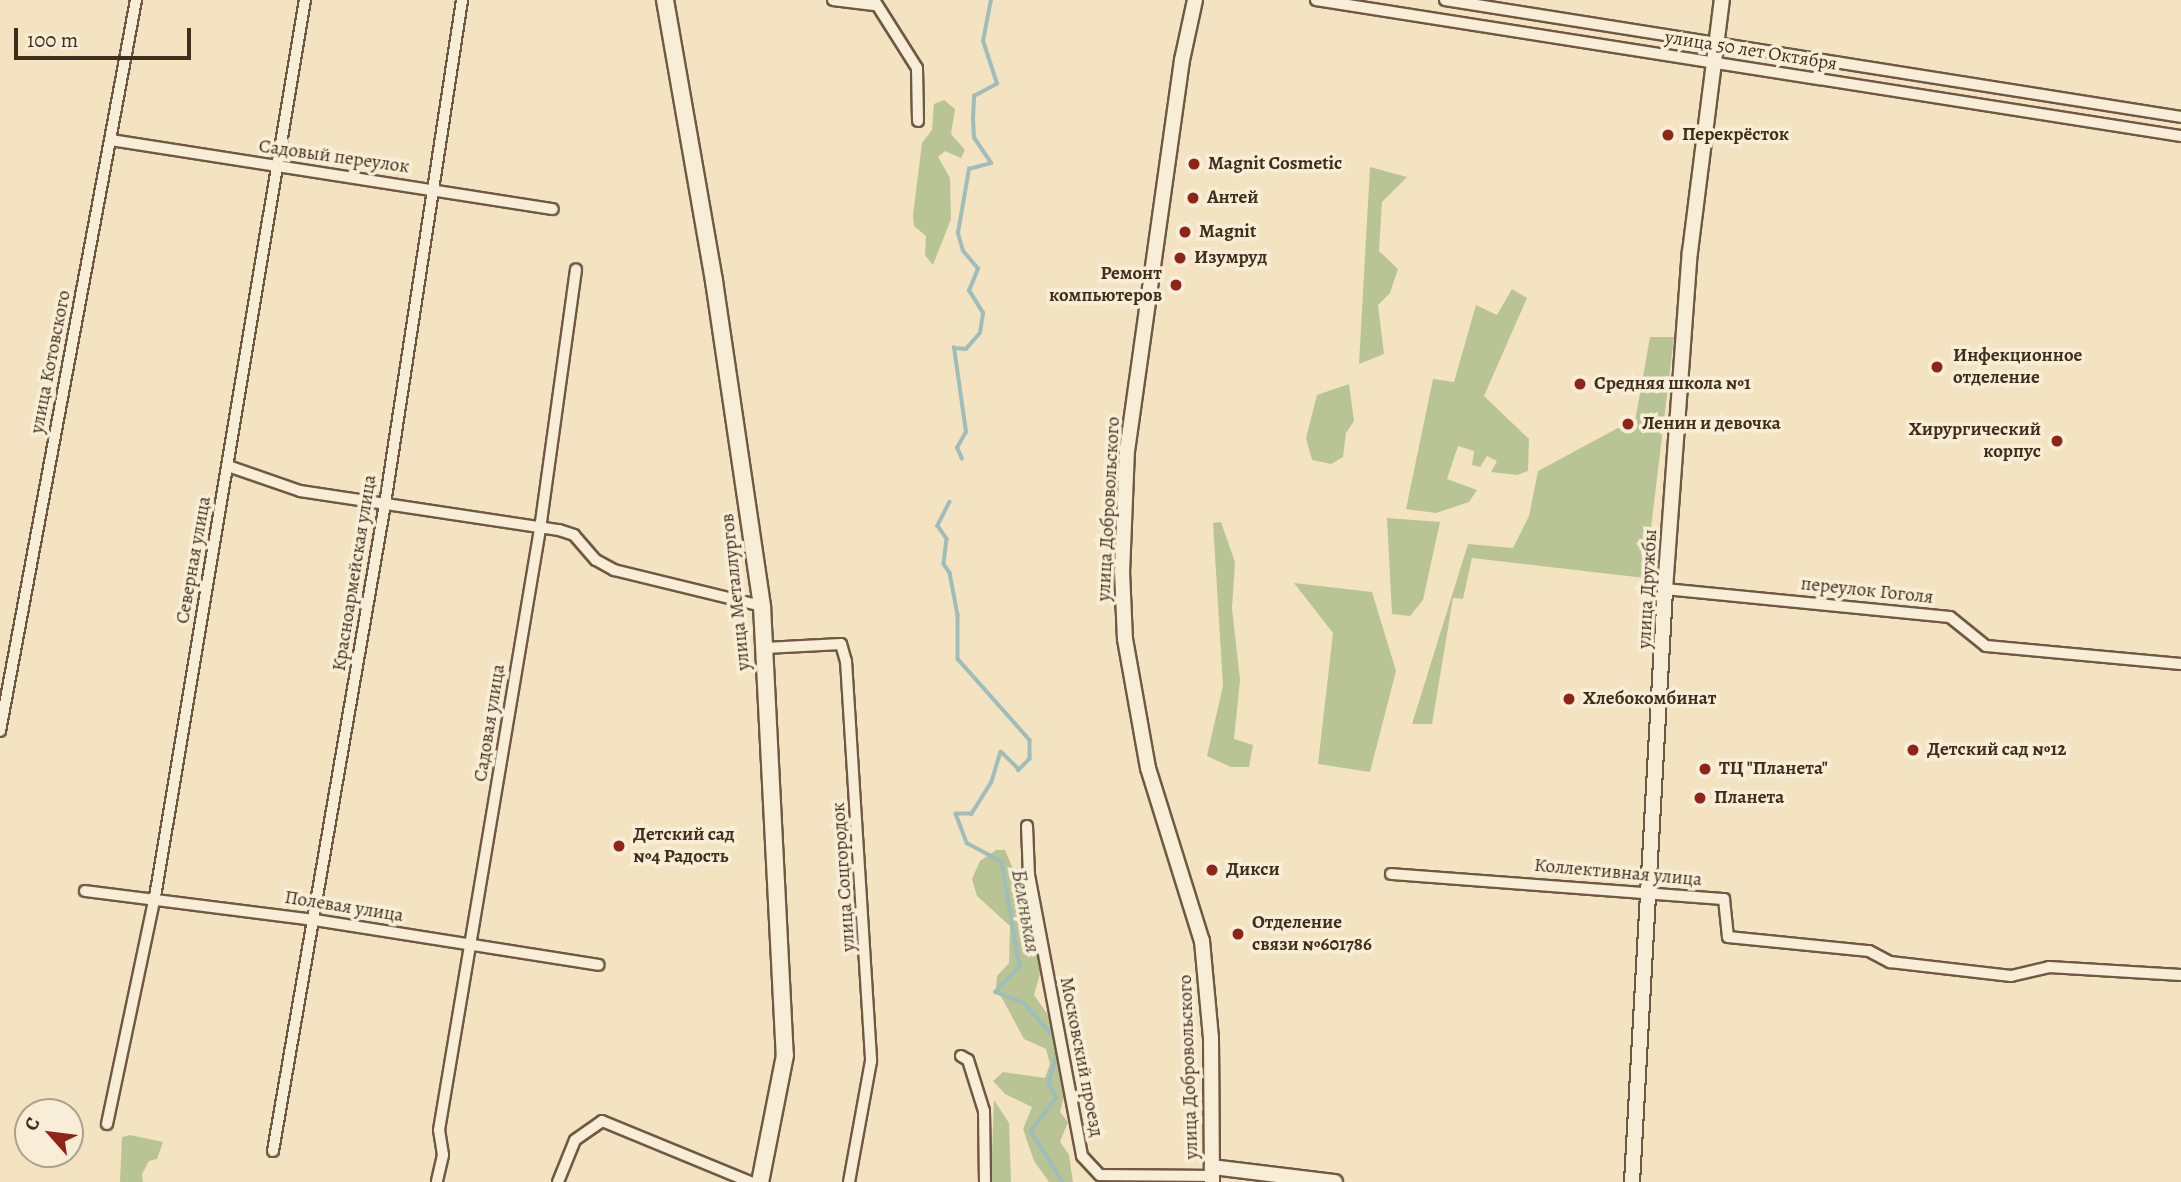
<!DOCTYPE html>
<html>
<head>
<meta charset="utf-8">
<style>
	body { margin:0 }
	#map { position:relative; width:2181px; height:1182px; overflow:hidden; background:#f4e3c1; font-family:Alegreya,serif }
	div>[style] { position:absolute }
	.green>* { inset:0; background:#b9c494 }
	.stream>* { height:3.5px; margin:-1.75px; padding:0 1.75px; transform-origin:1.75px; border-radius:1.75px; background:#9ebdbb }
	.roads { filter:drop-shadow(2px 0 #6e5a44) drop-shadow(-2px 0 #6e5a44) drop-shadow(0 2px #6e5a44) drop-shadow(0 -2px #6e5a44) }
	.minor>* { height:10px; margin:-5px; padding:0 5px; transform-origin:5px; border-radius:5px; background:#f8edd7 }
	.tertiary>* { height:14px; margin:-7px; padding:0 7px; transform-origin:7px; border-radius:7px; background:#f8edd7 }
	.secondary>* { height:16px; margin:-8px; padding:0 8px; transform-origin:8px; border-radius:8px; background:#f8edd7 }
	.dots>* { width:19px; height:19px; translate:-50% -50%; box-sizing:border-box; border:4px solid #f8edd7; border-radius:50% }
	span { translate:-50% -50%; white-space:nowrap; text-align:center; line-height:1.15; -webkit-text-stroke:7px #f8edd7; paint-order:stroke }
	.street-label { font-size:19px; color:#412d1b }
	.poi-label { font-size:19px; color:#412d1b; font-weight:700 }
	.left { translate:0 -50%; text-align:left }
	.right { translate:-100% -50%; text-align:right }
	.water-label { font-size:21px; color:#585143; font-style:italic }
	.north { position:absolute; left:14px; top:1098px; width:70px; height:70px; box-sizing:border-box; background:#f8edd7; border:2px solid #afa08c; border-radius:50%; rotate:298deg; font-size:19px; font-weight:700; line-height:28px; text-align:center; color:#412d1b }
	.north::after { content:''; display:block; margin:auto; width:24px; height:32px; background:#8f2418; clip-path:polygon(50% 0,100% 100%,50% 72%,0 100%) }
	.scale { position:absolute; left:14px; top:28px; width:177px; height:32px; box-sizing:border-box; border:4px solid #412d1b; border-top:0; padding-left:9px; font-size:21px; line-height:24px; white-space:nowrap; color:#412d1b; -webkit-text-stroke:5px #f8edd7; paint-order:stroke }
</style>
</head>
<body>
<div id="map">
	<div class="green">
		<i style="clip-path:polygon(944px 100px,955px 109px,951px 134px,965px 150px,961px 158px,945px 151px,938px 157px,950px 178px,951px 219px,933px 265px,925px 255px,926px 236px,914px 226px,913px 215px,922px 143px,932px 130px,934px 104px)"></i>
		<i style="clip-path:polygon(1370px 167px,1407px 177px,1382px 202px,1379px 251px,1398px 269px,1390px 293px,1378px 305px,1384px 354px,1359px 364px)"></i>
		<i style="clip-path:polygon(1512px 289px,1527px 298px,1484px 396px,1529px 439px,1528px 471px,1517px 475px,1491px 472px,1497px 461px,1487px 456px,1480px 467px,1472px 465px,1474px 451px,1458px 446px,1447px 479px,1477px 490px,1469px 502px,1436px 513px,1406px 509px,1433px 379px,1454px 382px,1476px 305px,1497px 315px)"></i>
		<i style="clip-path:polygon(1650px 337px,1674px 337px,1645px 578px,1472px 558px,1463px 599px,1453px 598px,1432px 724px,1412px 724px,1468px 544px,1513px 548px,1529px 516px,1538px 471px,1618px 428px,1634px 427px)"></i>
		<i style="clip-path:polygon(1349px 384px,1354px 421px,1346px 433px,1343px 457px,1331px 464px,1312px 460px,1306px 438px,1317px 395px)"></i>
		<i style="clip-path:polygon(1387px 518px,1440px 522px,1423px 600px,1410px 616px,1392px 614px)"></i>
		<i style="clip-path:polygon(1221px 522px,1235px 562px,1232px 608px,1240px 680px,1234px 739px,1253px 745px,1249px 767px,1231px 767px,1207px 756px,1223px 686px,1213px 523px)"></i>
		<i style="clip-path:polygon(1294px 583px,1372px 592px,1396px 671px,1370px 772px,1318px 764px,1333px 633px)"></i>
		<i style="clip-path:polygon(996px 850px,1005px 850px,1016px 876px,1026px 883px,1027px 919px,1043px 963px,1034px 995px,1055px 1025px,1066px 1090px,1060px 1112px,1068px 1122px,1060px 1142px,1069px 1155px,1073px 1182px,1049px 1182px,1034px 1161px,1023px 1129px,1032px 1107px,1005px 1094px,993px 1081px,1003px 1072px,1045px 1078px,1050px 1064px,1046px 1049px,1024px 1039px,996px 987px,997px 976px,1009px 963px,1010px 926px,977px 896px,972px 879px,980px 861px)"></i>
		<i style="clip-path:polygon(994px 1100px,1009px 1123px,1011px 1182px,991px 1182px)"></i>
		<i style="clip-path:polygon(130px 1135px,163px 1142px,157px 1159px,149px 1161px,142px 1174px,143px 1182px,120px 1182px,122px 1137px)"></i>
	</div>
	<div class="stream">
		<i style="left:962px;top:459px;width:12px;rotate:-114deg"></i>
		<i style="left:957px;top:448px;width:18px;rotate:-61deg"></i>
		<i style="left:966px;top:432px;width:85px;rotate:-98.1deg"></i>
		<i style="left:954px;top:348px;width:12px;rotate:5deg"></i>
		<i style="left:966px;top:349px;width:21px;rotate:-49deg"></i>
		<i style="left:980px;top:333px;width:20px;rotate:-81deg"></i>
		<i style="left:983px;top:313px;width:26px;rotate:-122deg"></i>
		<i style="left:969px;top:291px;width:24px;rotate:-68deg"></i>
		<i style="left:978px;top:269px;width:23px;rotate:-130deg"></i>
		<i style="left:963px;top:251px;width:19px;rotate:-106deg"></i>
		<i style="left:958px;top:233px;width:65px;rotate:-80.2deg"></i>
		<i style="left:969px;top:169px;width:23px;rotate:-15deg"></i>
		<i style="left:991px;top:163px;width:30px;rotate:-124deg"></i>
		<i style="left:974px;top:138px;width:20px;rotate:-93deg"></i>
		<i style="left:973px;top:118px;width:22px;rotate:-87deg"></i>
		<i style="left:974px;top:96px;width:26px;rotate:-28deg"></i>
		<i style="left:997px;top:84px;width:45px;rotate:-108deg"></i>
		<i style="left:983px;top:41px;width:42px;rotate:-79deg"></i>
		<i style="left:950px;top:502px;width:27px;rotate:117deg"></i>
		<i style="left:938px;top:526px;width:16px;rotate:55deg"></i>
		<i style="left:947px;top:539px;width:25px;rotate:97deg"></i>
		<i style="left:944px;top:564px;width:11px;rotate:56deg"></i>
		<i style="left:950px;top:573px;width:43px;rotate:79.2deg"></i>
		<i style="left:958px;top:615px;width:44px;rotate:90deg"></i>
		<i style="left:958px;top:659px;width:108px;rotate:48.4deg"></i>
		<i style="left:1030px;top:740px;width:19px;rotate:90deg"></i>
		<i style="left:1030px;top:759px;width:16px;rotate:135deg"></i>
		<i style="left:1019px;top:770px;width:25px;rotate:-135deg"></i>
		<i style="left:1001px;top:752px;width:31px;rotate:107deg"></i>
		<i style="left:992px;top:782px;width:38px;rotate:122deg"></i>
		<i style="left:972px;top:814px;width:16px;rotate:180deg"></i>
		<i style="left:956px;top:814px;width:31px;rotate:69deg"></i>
		<i style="left:967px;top:843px;width:40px;rotate:28deg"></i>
		<i style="left:1002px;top:862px;width:107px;rotate:80.3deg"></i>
		<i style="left:1020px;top:967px;width:35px;rotate:134deg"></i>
		<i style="left:996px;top:992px;width:31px;rotate:22deg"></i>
		<i style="left:1025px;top:1004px;width:45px;rotate:48.6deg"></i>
		<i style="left:1058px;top:1052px;width:33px;rotate:106deg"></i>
		<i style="left:1049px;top:1084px;width:16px;rotate:60deg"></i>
		<i style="left:1057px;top:1098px;width:42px;rotate:128.2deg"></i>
		<i style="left:1031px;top:1131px;width:60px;rotate:57.9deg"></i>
	</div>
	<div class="roads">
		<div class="minor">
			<i style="left:833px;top:0;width:41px;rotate:7deg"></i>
			<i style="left:874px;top:0;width:80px;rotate:57.7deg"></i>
			<i style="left:917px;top:68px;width:53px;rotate:88.9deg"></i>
			<i style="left:1316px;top:0;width:876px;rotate:8.94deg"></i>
			<i style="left:1445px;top:0;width:745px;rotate:9.03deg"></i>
			<i style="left:111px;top:140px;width:447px;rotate:8.9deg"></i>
			<i style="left:228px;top:466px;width:76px;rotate:19.1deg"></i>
			<i style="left:300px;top:491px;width:262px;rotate:8.6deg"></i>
			<i style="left:559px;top:530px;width:16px;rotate:18deg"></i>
			<i style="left:574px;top:535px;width:33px;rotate:49deg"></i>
			<i style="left:596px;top:560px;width:21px;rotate:29deg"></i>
			<i style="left:614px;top:570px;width:152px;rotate:13.7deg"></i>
			<i style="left:1665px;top:589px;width:286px;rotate:5.6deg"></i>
			<i style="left:1950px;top:617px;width:46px;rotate:38.9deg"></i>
			<i style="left:1986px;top:646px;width:196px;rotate:5.3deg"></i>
			<i style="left:765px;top:648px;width:76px;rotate:-3deg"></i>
			<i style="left:841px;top:644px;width:18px;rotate:74deg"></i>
			<i style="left:846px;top:661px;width:401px;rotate:86.4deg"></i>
			<i style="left:871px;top:1061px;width:123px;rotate:100.3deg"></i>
			<i style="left:0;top:731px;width:744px;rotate:-79.46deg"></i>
			<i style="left:1027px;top:826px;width:49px;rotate:87.7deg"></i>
			<i style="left:1029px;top:875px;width:286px;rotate:79.3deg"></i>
			<i style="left:1082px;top:1156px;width:26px;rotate:47deg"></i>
			<i style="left:1100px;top:1175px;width:113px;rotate:0.5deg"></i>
			<i style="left:1391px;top:874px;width:334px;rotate:4.3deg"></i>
			<i style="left:1724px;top:899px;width:38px;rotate:84deg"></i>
			<i style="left:1728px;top:937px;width:142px;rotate:5.7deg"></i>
			<i style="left:1869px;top:951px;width:24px;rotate:28deg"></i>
			<i style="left:1890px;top:962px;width:122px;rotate:6.6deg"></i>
			<i style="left:2011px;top:976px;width:39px;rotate:-13deg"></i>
			<i style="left:2049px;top:967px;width:132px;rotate:3.5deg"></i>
			<i style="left:85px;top:891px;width:232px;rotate:7.2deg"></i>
			<i style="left:315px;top:920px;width:287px;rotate:9deg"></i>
			<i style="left:961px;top:1056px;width:8px;rotate:30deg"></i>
			<i style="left:968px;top:1060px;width:53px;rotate:72.6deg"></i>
			<i style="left:984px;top:1111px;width:71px;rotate:89.2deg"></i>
			<i style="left:107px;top:1124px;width:232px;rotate:-78.1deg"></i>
			<i style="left:155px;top:897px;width:909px;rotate:-80.51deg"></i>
			<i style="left:273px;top:1151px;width:657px;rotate:-80.18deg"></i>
			<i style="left:385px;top:504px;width:510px;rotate:-81.31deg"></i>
			<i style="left:437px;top:1181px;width:27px;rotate:-77deg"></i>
			<i style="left:443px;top:1155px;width:25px;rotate:-99deg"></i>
			<i style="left:439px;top:1130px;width:609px;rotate:-80.46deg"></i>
			<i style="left:540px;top:529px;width:262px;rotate:-82.1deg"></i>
			<i style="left:558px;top:1182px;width:45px;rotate:-68deg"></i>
			<i style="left:575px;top:1140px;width:33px;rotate:-35deg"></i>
			<i style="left:602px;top:1121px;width:160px;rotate:22.4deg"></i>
		</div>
		<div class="tertiary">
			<i style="left:1195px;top:0;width:61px;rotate:102.2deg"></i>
			<i style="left:1182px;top:60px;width:393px;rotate:98deg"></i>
			<i style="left:1127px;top:449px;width:122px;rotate:92.3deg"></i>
			<i style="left:1122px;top:571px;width:68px;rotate:87.5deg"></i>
			<i style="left:1125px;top:639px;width:131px;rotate:79.9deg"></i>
			<i style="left:1148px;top:768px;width:181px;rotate:72.7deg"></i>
			<i style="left:1202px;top:941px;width:97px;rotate:84.7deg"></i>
			<i style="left:1211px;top:1038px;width:144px;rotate:89.6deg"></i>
			<i style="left:1212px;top:1167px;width:124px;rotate:7deg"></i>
			<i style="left:1632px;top:1182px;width:594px;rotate:-86.81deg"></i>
			<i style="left:1665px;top:589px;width:338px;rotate:-85.8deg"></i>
			<i style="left:1690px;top:252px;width:254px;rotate:-82.8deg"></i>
		</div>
		<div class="secondary">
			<i style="left:665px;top:0;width:285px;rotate:80.1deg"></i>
			<i style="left:714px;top:281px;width:329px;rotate:81.6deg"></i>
			<i style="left:762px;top:606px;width:450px;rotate:87.1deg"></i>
			<i style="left:785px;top:1055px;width:129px;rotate:101.1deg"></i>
		</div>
	</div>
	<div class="dots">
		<i style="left:1668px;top:135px;background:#8f2418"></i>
		<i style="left:1194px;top:164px;background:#8f2418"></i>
		<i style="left:1193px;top:198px;background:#8f2418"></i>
		<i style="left:1185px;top:232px;background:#8f2418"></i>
		<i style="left:1180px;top:258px;background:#8f2418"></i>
		<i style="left:1176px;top:285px;background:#8f2418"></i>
		<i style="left:1937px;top:367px;background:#8f2418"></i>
		<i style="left:1580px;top:384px;background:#8f2418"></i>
		<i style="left:1628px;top:424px;background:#8f2418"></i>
		<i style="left:2057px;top:441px;background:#8f2418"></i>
		<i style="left:1569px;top:699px;background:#8f2418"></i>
		<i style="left:1913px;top:750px;background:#8f2418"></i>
		<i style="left:1705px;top:769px;background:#8f2418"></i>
		<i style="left:1700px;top:798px;background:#8f2418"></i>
		<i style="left:619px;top:846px;background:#8f2418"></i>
		<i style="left:1212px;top:870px;background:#8f2418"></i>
		<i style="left:1238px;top:934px;background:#8f2418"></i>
	</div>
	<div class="street-label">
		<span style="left:1751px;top:51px;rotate:9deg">улица 50 лет Октября</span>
		<span style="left:334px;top:157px;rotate:8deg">Садовый переулок</span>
		<span style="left:51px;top:362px;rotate:-79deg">улица Котовского</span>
		<span style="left:1109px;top:509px;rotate:-87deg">улица Добровольского</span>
		<span style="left:194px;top:560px;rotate:-80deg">Северная улица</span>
		<span style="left:355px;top:573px;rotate:-81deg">Красноармейская улица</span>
		<span style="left:1648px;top:589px;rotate:-87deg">улица Дружбы</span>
		<span style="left:1867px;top:591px;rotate:6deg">переулок Гоголя</span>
		<span style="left:736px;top:592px;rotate:-96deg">улица Металлургов</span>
		<span style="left:490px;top:723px;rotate:-81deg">Садовая улица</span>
		<span style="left:1618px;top:873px;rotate:5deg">Коллективная улица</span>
		<span style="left:844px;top:877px;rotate:-94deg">улица Соцгородок</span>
		<span style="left:344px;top:907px;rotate:9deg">Полевая улица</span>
		<span style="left:1081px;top:1057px;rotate:79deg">Московский проезд</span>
		<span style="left:1189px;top:1067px;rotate:-92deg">улица Добровольского</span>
	</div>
	<div class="poi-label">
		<span class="left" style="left:1682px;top:135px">Перекрёсток</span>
		<span class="left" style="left:1208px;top:164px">Magnit Cosmetic</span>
		<span class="left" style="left:1207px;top:198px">Антей</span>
		<span class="left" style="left:1199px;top:232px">Magnit</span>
		<span class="left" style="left:1194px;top:258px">Изумруд</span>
		<span class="right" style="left:1162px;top:285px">Ремонт<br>компьютеров</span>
		<span class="left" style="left:1953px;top:367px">Инфекционное<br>отделение</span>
		<span class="left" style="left:1594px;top:384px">Средняя школа №1</span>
		<span class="left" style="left:1642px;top:424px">Ленин и девочка</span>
		<span class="right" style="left:2041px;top:441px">Хирургический<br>корпус</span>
		<span class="left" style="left:1583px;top:699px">Хлебокомбинат</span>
		<span class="left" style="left:1927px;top:750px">Детский сад №12</span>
		<span class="left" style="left:1719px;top:769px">ТЦ "Планета"</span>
		<span class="left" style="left:1714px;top:798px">Планета</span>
		<span class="left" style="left:633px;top:846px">Детский сад<br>№4 Радость</span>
		<span class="left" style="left:1226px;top:870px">Дикси</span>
		<span class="left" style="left:1252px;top:934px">Отделение<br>связи №601786</span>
	</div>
	<div class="water-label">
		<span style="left:1026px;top:911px;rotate:80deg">Беленькая</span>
	</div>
	<div class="north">С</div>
	<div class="scale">100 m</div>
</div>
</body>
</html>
